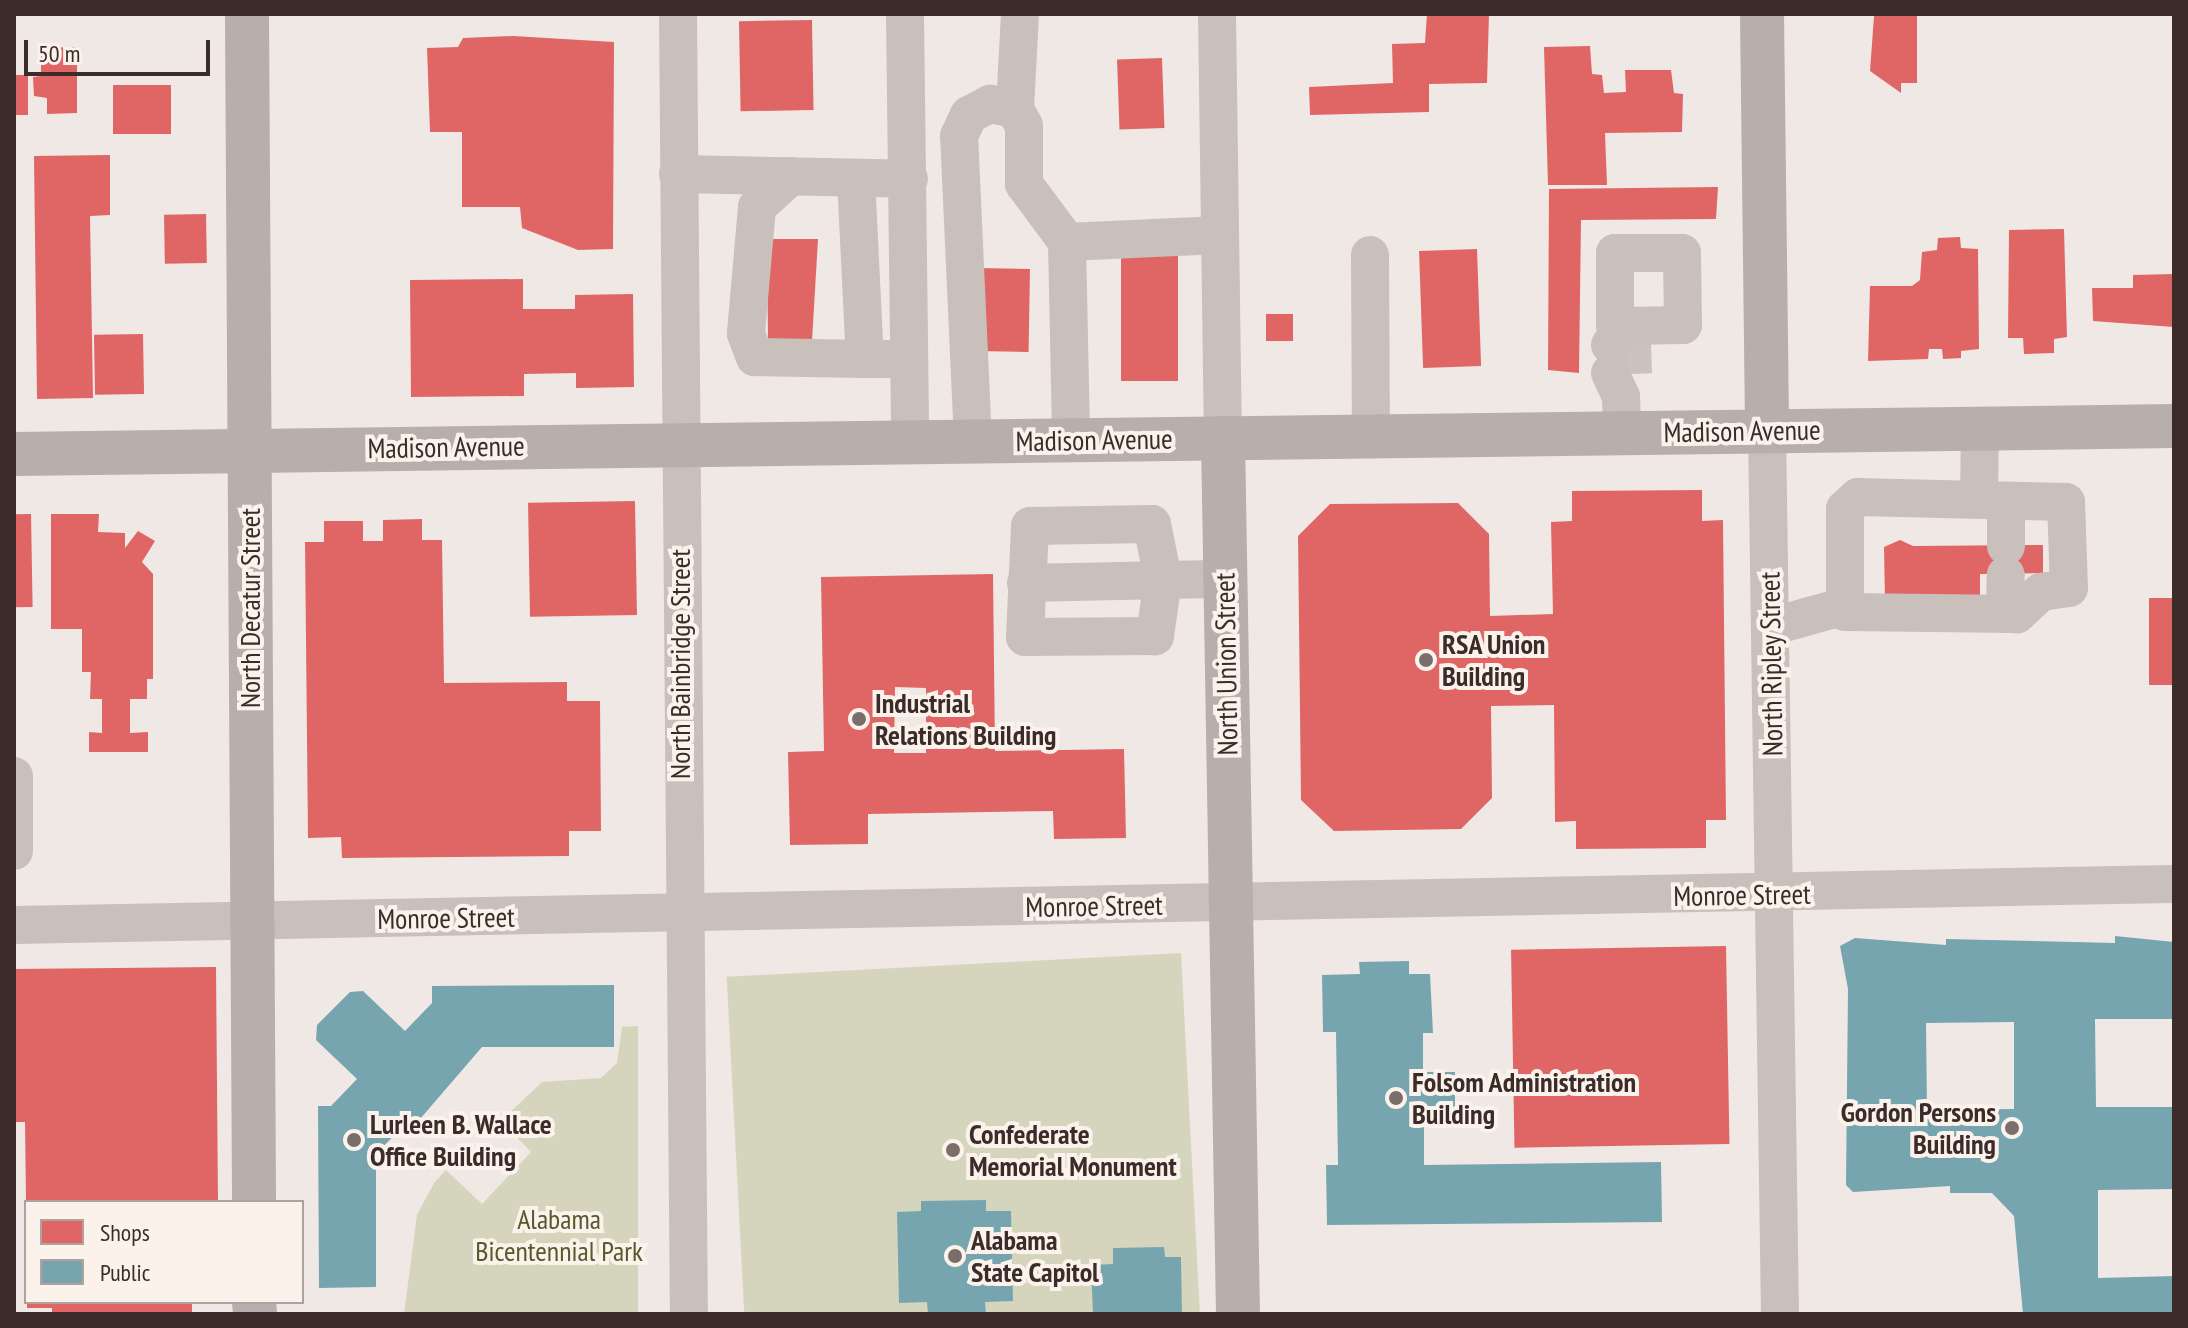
<!DOCTYPE html>
<html>
<head>
<meta charset="utf-8">
<style>
	body { margin:0 }
	#map { position:relative; width:2188px; height:1328px; overflow:hidden; background:#f0e8e4; font-family:"PT Sans Narrow",sans-serif }
	div>[style] { position:absolute }
	.green>* { inset:0; background:#d5d5bd; transform-origin:0 0 }
	.shops>* { inset:0; background:#e06666; transform-origin:0 0 }
	.public>* { inset:0; background:#76a5af }
	.minor-tunnel>* { height:38px; margin-top:-19px; transform-origin:0; background:repeating-linear-gradient(90deg,#ccc2bf 0 38px,transparent 0 57px) }
	.minor>* { height:38px; margin:-19px; padding:0 19px; transform-origin:19px; border-radius:19px; background:#c9c0bc }
	.major>* { height:44px; margin:-22px; padding:0 22px; transform-origin:22px; border-radius:22px; background:#b8aeab }
	.dots>* { width:22px; height:22px; translate:-50% -50%; box-sizing:border-box; border:4px solid #fbf2ec; border-radius:50% }
	span { translate:-50% -50%; white-space:nowrap; text-align:center; line-height:1.15; -webkit-text-stroke:8px #fbf2ec; paint-order:stroke }
	.street-label { font-size:28px; color:#3b2c2a }
	.poi-label { font-size:28px; color:#3b2c2a; font-weight:700 }
	.left { translate:0 -50%; text-align:left }
	.right { translate:-100% -50%; text-align:right }
	.park-label { font-size:28px; color:#525b2b }
	.frame { position:absolute; inset:0; border:16px solid #3b2c2a; pointer-events:none }
	.legend { position:absolute; left:24px; top:1200px; width:280px; height:104px; box-sizing:border-box; background:#fbf2ec; border:2px solid #aea39e; margin:0; padding:10px 14px; list-style:none; font-size:24px; color:#3b2c2a }
	.legend li { display:flex; align-items:center; gap:16px; height:40px }
	.legend b { width:40px; border:2px solid #aea39e }
	.scale { position:absolute; left:24px; top:40px; width:186px; height:36px; box-sizing:border-box; border:4px solid #3b2c2a; border-top:0; padding-left:10px; font-size:24px; line-height:28px; white-space:nowrap; color:#3b2c2a; -webkit-text-stroke:6px #fbf2ec; paint-order:stroke }
</style>
</head>
<body>
<div id="map">
	<div class="green">
		<i style="left:1181px;top:953px;width:361px;height:455px;rotate:87deg"></i>
		<i style="clip-path:polygon(638px 1026px,638px 1314px,404px 1314px,417px 1215px,434px 1183px,446px 1170px,482px 1204px,531px 1152px,501px 1121px,542px 1082px,601px 1078px,617px 1063px,622px 1027px)"></i>
	</div>
	<div class="shops">
		<i style="clip-path:polygon(1427px 14px,1489px 14px,1487px 83px,1429px 84px,1429px 112px,1310px 115px,1309px 87px,1393px 83px,1392px 44px,1425px 43px)"></i>
		<i style="clip-path:polygon(1874px 16px,1917px 16px,1917px 83px,1901px 83px,1901px 93px,1870px 71px)"></i>
		<i style="left:812px;top:20px;width:90px;height:73px;rotate:89deg"></i>
		<i style="clip-path:polygon(513px 36px,614px 42px,613px 249px,578px 250px,522px 228px,520px 207px,462px 207px,462px 132px,430px 132px,427px 48px,458px 47px,463px 38px)"></i>
		<i style="clip-path:polygon(1590px 46px,1592px 74px,1602px 75px,1604px 93px,1626px 92px,1625px 70px,1671px 70px,1674px 93px,1683px 94px,1682px 132px,1605px 133px,1607px 185px,1548px 185px,1544px 47px)"></i>
		<i style="clip-path:polygon(77px 47px,77px 113px,47px 114px,47px 98px,34px 96px,33px 77px,41px 76px,41px 48px)"></i>
		<i style="left:1162px;top:58px;width:70px;height:45px;rotate:88deg"></i>
		<i style="left:14px;top:75px;width:14px;height:40px"></i>
		<i style="left:171px;top:85px;width:49px;height:58px;rotate:90deg"></i>
		<i style="clip-path:polygon(110px 155px,110px 215px,90px 216px,93px 398px,37px 399px,34px 156px)"></i>
		<i style="clip-path:polygon(1718px 187px,1716px 219px,1581px 220px,1579px 373px,1548px 370px,1549px 189px)"></i>
		<i style="left:206px;top:214px;width:49px;height:42px;rotate:89deg"></i>
		<i style="clip-path:polygon(2064px 229px,2067px 337px,2054px 339px,2054px 353px,2024px 354px,2023px 338px,2008px 338px,2009px 230px)"></i>
		<i style="clip-path:polygon(1960px 237px,1961px 248px,1978px 249px,1979px 349px,1961px 351px,1961px 358px,1943px 359px,1942px 349px,1929px 349px,1928px 359px,1868px 361px,1870px 286px,1912px 286px,1920px 280px,1922px 252px,1937px 250px,1938px 238px)"></i>
		<i style="clip-path:polygon(767px 239px,818px 239px,812px 341px,768px 342px)"></i>
		<i style="left:1477px;top:249px;width:117px;height:58px;rotate:88deg"></i>
		<i style="left:1121px;top:253px;width:57px;height:128px"></i>
		<i style="left:1030px;top:269px;width:83px;height:53px;rotate:91deg"></i>
		<i style="clip-path:polygon(2174px 274px,2174px 327px,2093px 321px,2092px 288px,2133px 288px,2133px 275px)"></i>
		<i style="clip-path:polygon(523px 279px,523px 309px,575px 309px,575px 295px,633px 294px,634px 387px,576px 388px,576px 373px,524px 374px,524px 396px,411px 397px,410px 280px)"></i>
		<i style="left:1266px;top:314px;width:27px;height:27px"></i>
		<i style="left:143px;top:334px;width:60px;height:49px;rotate:89deg"></i>
		<i style="clip-path:polygon(1702px 490px,1702px 521px,1723px 520px,1726px 820px,1706px 820px,1706px 848px,1576px 849px,1576px 821px,1555px 822px,1554px 705px,1491px 706px,1492px 798px,1461px 829px,1334px 831px,1301px 800px,1298px 536px,1330px 504px,1458px 503px,1489px 534px,1490px 616px,1553px 614px,1551px 522px,1572px 521px,1572px 491px)"></i>
		<i style="left:635px;top:501px;width:114px;height:107px;rotate:89deg"></i>
		<i style="left:31px;top:514px;width:93px;height:17px;rotate:89deg"></i>
		<i style="clip-path:polygon(51px 514px,99px 514px,98px 532px,125px 533px,125px 548px,138px 531px,155px 541px,142px 562px,153px 574px,153px 679px,147px 679px,147px 699px,130px 699px,130px 733px,148px 732px,148px 752px,89px 752px,89px 732px,102px 733px,102px 699px,90px 699px,91px 672px,82px 672px,82px 629px,51px 629px)"></i>
		<i style="clip-path:polygon(422px 519px,422px 540px,442px 540px,444px 683px,567px 682px,567px 701px,600px 701px,601px 831px,569px 831px,569px 856px,342px 858px,341px 837px,308px 838px,305px 542px,324px 542px,324px 521px,363px 521px,363px 541px,383px 541px,383px 520px)"></i>
		<i style="clip-path:polygon(1900px 540px,1913px 546px,2043px 545px,2043px 573px,1980px 574px,1980px 595px,1885px 602px,1884px 547px)"></i>
		<i style="clip-path:polygon(evenodd,993px 574px,995px 751px,1124px 749px,1126px 838px,1054px 839px,1053px 811px,868px 814px,868px 844px,790px 845px,788px 752px,824px 751px,821px 577px,993px 574px,895px 687px,926px 688px,926px 753px,894px 753px,895px 687px)"></i>
		<i style="left:2174px;top:598px;width:87px;height:25px;rotate:90deg"></i>
		<i style="left:1726px;top:946px;width:198px;height:215px;rotate:89deg"></i>
		<i style="clip-path:polygon(216px 967px,218px 1202px,26px 1202px,25px 1122px,14px 1122px,14px 969px)"></i>
		<i style="clip-path:polygon(27px 1302px,192px 1302px,192px 1314px,52px 1314px,52px 1308px,27px 1308px)"></i>
	</div>
	<div class="public">
		<i style="clip-path:polygon(evenodd,2115px 936px,2174px 942px,2174px 1019px,2095px 1019px,2096px 1107px,2174px 1107px,2174px 1189px,2098px 1190px,2098px 1278px,2174px 1276px,2174px 1314px,2023px 1314px,2014px 1216px,1992px 1193px,1950px 1193px,1950px 1186px,1853px 1192px,1846px 1185px,1848px 989px,1840px 946px,1855px 938px,1946px 945px,1946px 939px,2115px 943px,2115px 936px,2014px 1022px,2014px 1109px,1927px 1110px,1926px 1023px,2014px 1022px)"></i>
		<i style="clip-path:polygon(1409px 961px,1409px 974px,1430px 974px,1433px 1033px,1423px 1033px,1423px 1072px,1455px 1072px,1455px 1123px,1424px 1124px,1424px 1165px,1661px 1162px,1662px 1222px,1327px 1225px,1326px 1165px,1338px 1165px,1336px 1032px,1323px 1032px,1322px 975px,1360px 974px,1359px 962px)"></i>
		<i style="clip-path:polygon(614px 985px,614px 1047px,482px 1047px,414px 1126px,408px 1121px,376px 1154px,376px 1287px,319px 1288px,318px 1106px,331px 1106px,357px 1079px,316px 1040px,317px 1025px,350px 992px,363px 991px,405px 1031px,432px 1003px,432px 986px)"></i>
		<i style="clip-path:polygon(986px 1200px,986px 1211px,1011px 1211px,1013px 1301px,985px 1302px,986px 1314px,928px 1314px,927px 1302px,899px 1303px,897px 1212px,921px 1211px,921px 1201px)"></i>
		<i style="clip-path:polygon(1164px 1247px,1165px 1257px,1181px 1257px,1182px 1314px,1093px 1314px,1091px 1265px,1113px 1264px,1113px 1248px)"></i>
	</div>
	<div class="minor-tunnel">
		<i style="left:1632px;top:344px;width:30px;rotate:88deg"></i>
	</div>
	<div class="minor">
		<i style="left:678px;top:14px;width:1300px;rotate:89.52deg"></i>
		<i style="left:905px;top:14px;width:429px;rotate:89.3deg"></i>
		<i style="left:1217px;top:14px;width:424px;rotate:89.2deg"></i>
		<i style="left:1015px;top:109px;width:95px;rotate:-87deg"></i>
		<i style="left:678px;top:174px;width:231px;rotate:1.2deg"></i>
		<i style="left:791px;top:176px;width:46px;rotate:137.6deg"></i>
		<i style="left:757px;top:207px;width:127px;rotate:95deg"></i>
		<i style="left:746px;top:334px;width:25px;rotate:69deg"></i>
		<i style="left:755px;top:357px;width:110px;rotate:1deg"></i>
		<i style="left:856px;top:178px;width:181px;rotate:87.2deg"></i>
		<i style="left:865px;top:359px;width:24px"></i>
		<i style="left:1067px;top:242px;width:153px;rotate:-2.6deg"></i>
		<i style="left:1370px;top:255px;width:181px;rotate:89.7deg"></i>
		<i style="left:1610px;top:345px;width:23px;rotate:-56deg"></i>
		<i style="left:1623px;top:326px;width:60px;rotate:-1deg"></i>
		<i style="left:1683px;top:325px;width:72px;rotate:-90.8deg"></i>
		<i style="left:1682px;top:253px;width:67px;rotate:180deg"></i>
		<i style="left:1615px;top:253px;width:72px;rotate:90deg"></i>
		<i style="left:1615px;top:325px;width:8px;rotate:7deg"></i>
		<i style="left:1610px;top:373px;width:26px;rotate:65deg"></i>
		<i style="left:1621px;top:397px;width:35px;rotate:88deg"></i>
		<i style="left:1767px;top:430px;width:884px;rotate:89.16deg"></i>
		<i style="left:973px;top:442px;width:306px;rotate:-92.6deg"></i>
		<i style="left:959px;top:136px;width:23px;rotate:-65deg"></i>
		<i style="left:969px;top:115px;width:24px;rotate:-28deg"></i>
		<i style="left:990px;top:104px;width:25px;rotate:11deg"></i>
		<i style="left:1015px;top:109px;width:19px;rotate:62deg"></i>
		<i style="left:1024px;top:126px;width:58px;rotate:90deg"></i>
		<i style="left:1024px;top:184px;width:72px;rotate:53.4deg"></i>
		<i style="left:1067px;top:242px;width:197px;rotate:88.8deg"></i>
		<i style="left:1858px;top:497px;width:208px;rotate:1.4deg"></i>
		<i style="left:2066px;top:502px;width:86px;rotate:88deg"></i>
		<i style="left:2069px;top:588px;width:28px;rotate:172deg"></i>
		<i style="left:2041px;top:592px;width:33px;rotate:137deg"></i>
		<i style="left:2017px;top:614px;width:172px;rotate:-179.3deg"></i>
		<i style="left:1845px;top:612px;width:103px;rotate:-90deg"></i>
		<i style="left:1845px;top:509px;width:18px;rotate:-43deg"></i>
		<i style="left:1979px;top:498px;width:69px;rotate:-89.2deg"></i>
		<i style="left:2006px;top:503px;width:43px;rotate:90deg"></i>
		<i style="left:1152px;top:524px;width:56px;rotate:78.7deg"></i>
		<i style="left:1163px;top:579px;width:58px;rotate:98deg"></i>
		<i style="left:1155px;top:636px;width:130px;rotate:179.6deg"></i>
		<i style="left:1025px;top:637px;width:111px;rotate:-87.4deg"></i>
		<i style="left:1030px;top:526px;width:122px;rotate:-0.9deg"></i>
		<i style="left:1026px;top:583px;width:199px;rotate:-1.2deg"></i>
		<i style="left:2005px;top:614px;width:39px;rotate:-89deg"></i>
		<i style="left:1770px;top:627px;width:78px;rotate:-15.6deg"></i>
		<i style="left:14px;top:776px;width:75px;rotate:90deg"></i>
		<i style="left:14px;top:925px;width:2160px;rotate:-1.09deg"></i>
	</div>
	<div class="major">
		<i style="left:247px;top:14px;width:1188px;rotate:89.66deg"></i>
		<i style="left:1762px;top:14px;width:416px;rotate:89.3deg"></i>
		<i style="left:1223px;top:438px;width:876px;rotate:89.02deg"></i>
		<i style="left:14px;top:454px;width:2160px;rotate:-0.74deg"></i>
		<i style="left:254px;top:1302px;width:12px;rotate:85deg"></i>
	</div>
	<div class="dots">
		<i style="left:1426px;top:660px;background:#7a6e6b"></i>
		<i style="left:859px;top:719px;background:#7a6e6b"></i>
		<i style="left:1396px;top:1098px;background:#7a6e6b"></i>
		<i style="left:2012px;top:1128px;background:#7a6e6b"></i>
		<i style="left:354px;top:1140px;background:#7a6e6b"></i>
		<i style="left:953px;top:1150px;background:#7a6e6b"></i>
		<i style="left:955px;top:1256px;background:#7a6e6b"></i>
	</div>
	<div class="street-label">
		<span style="left:1742px;top:431px;rotate:-1deg">Madison Avenue</span>
		<span style="left:1094px;top:440px;rotate:-1deg">Madison Avenue</span>
		<span style="left:446px;top:447px;rotate:-1deg">Madison Avenue</span>
		<span style="left:250px;top:608px;rotate:-90deg">North Decatur Street</span>
		<span style="left:680px;top:664px;rotate:-90deg">North Bainbridge Street</span>
		<span style="left:1226px;top:664px;rotate:-91deg">North Union Street</span>
		<span style="left:1771px;top:664px;rotate:-91deg">North Ripley Street</span>
		<span style="left:1742px;top:895px;rotate:-1deg">Monroe Street</span>
		<span style="left:1094px;top:906px;rotate:-1deg">Monroe Street</span>
		<span style="left:446px;top:918px;rotate:-1deg">Monroe Street</span>
	</div>
	<div class="poi-label">
		<span class="left" style="left:1442px;top:660px">RSA Union<br>Building</span>
		<span class="left" style="left:875px;top:719px">Industrial<br>Relations Building</span>
		<span class="left" style="left:1412px;top:1098px">Folsom Administration<br>Building</span>
		<span class="right" style="left:1996px;top:1128px">Gordon Persons<br>Building</span>
		<span class="left" style="left:370px;top:1140px">Lurleen B. Wallace<br>Office Building</span>
		<span class="left" style="left:969px;top:1150px">Confederate<br>Memorial Monument</span>
		<span class="left" style="left:971px;top:1256px">Alabama<br>State Capitol</span>
	</div>
	<div class="park-label">
		<span style="left:559px;top:1235px">Alabama<br>Bicentennial Park</span>
	</div>
	<div class="frame"></div>
	<ul class="legend">
	<li><b style="height:22px;background:#e06666"></b>Shops</li>
	<li><b style="height:22px;background:#76a5af"></b>Public</li>
	</ul>
	<div class="scale">50 m</div>
</div>
</body>
</html>
